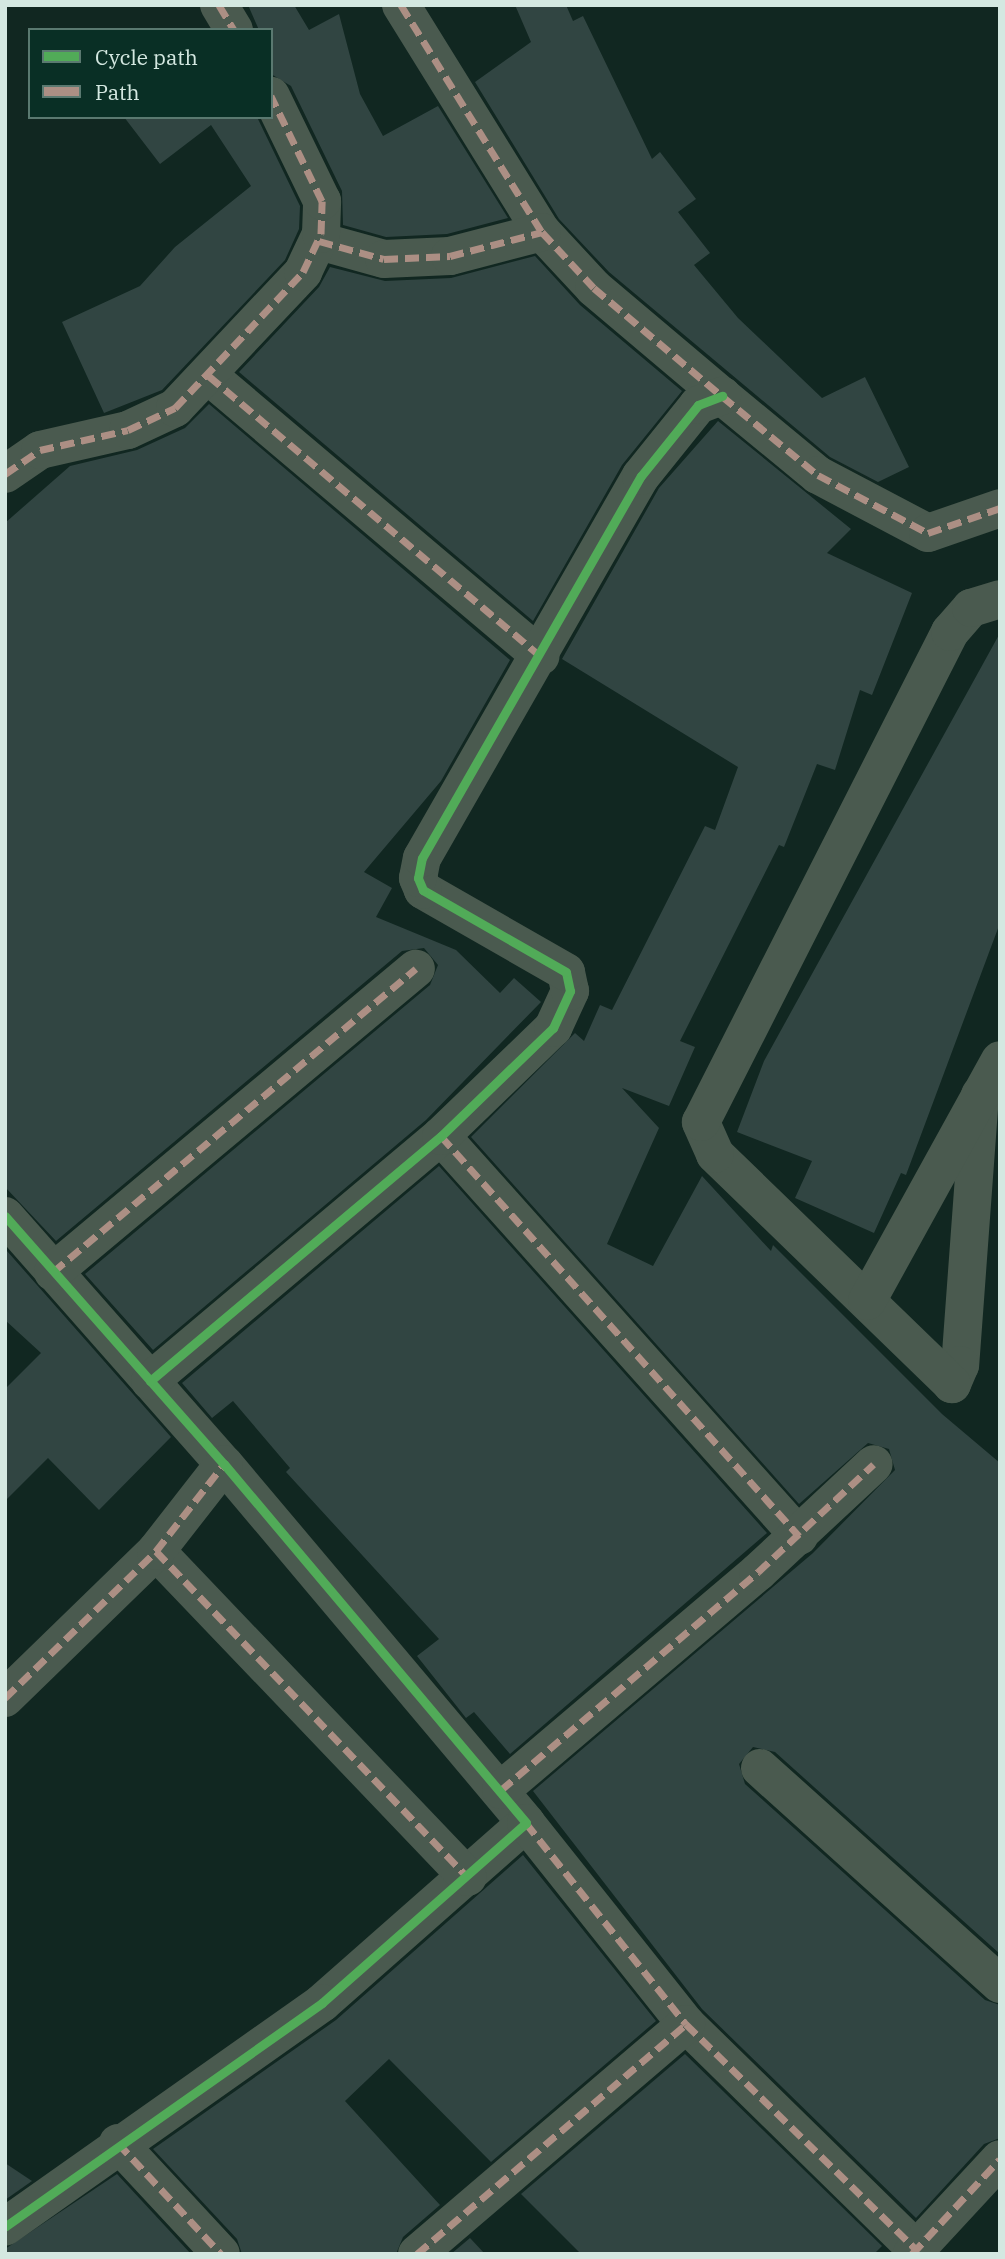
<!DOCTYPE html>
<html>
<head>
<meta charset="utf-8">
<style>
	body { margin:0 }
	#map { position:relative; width:1005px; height:2259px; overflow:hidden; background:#112721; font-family:"IBM Plex Serif",serif }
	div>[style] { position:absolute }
	.building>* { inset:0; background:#314542 }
	.minor>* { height:38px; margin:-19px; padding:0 19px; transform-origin:19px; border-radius:19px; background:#4a5a4f }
	.quiet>* { height:7px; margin-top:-3.5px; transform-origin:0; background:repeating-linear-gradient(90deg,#ac8f84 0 14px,transparent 0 21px) }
	.cycleway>* { height:9px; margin:-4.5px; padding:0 4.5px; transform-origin:4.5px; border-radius:4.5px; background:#51ab58 }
	span { translate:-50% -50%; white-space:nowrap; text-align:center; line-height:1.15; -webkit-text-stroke:5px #092f25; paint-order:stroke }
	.frame { position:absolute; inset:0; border:7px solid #d4e8e1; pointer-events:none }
	.legend { position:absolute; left:28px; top:28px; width:245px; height:91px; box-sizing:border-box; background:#092f25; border:2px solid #5a7970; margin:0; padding:9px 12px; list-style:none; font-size:21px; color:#d4e8e1 }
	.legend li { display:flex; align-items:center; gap:14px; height:35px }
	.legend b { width:35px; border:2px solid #5a7970 }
</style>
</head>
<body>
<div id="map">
	<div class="building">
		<i style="clip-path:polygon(248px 5px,294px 5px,309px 30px,339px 14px,360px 94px,383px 136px,438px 106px,508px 218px,447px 234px,386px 237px,343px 225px,342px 191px,291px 86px,271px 74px,271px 30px,259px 30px)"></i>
		<i style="clip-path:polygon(515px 5px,566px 5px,573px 21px,583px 16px,652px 159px,660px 152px,696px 199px,678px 212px,710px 253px,694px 265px,738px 318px,822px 398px,865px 377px,909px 467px,878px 482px,830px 457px,609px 272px,559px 219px,475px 82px,531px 42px)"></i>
		<i style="clip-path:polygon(124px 117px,257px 117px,300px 206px,299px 229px,285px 260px,162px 390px,104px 413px,62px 322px,140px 286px,175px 247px,251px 186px,211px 125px,160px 164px)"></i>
		<i style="clip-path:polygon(535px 256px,580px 305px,682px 391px,622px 465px,533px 621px,239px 372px,319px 287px,330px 267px,385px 281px,451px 278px)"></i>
		<i style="clip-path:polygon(209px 404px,510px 660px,441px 781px,364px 872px,392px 888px,376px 917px,456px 950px,500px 993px,514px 978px,541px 1002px,426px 1120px,153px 1350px,85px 1274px,430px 985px,438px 965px,424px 948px,402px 951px,56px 1241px,5px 1187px,5px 523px,70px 466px,137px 450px,185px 428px)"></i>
		<i style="clip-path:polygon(718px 421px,851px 529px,827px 553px,912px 593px,872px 695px,860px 690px,835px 770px,817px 764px,784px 847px,779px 845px,680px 1041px,695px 1047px,669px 1106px,622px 1088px,659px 1128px,607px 1244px,653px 1266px,702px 1176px,771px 1251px,773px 1245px,942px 1414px,1000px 1463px,1000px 1954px,775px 1752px,753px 1747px,739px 1764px,745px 1784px,985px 2000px,1000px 2005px,1000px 2138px,984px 2144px,916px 2218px,702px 2009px,533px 1791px,813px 1553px,895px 1470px,889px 1449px,868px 1443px,799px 1504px,471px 1137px,575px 1033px,584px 1041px,600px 1005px,612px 1010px,705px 826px,715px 830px,738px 767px,562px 659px,659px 488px)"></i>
		<i style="clip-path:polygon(1000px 633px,1000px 923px,906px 1175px,901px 1173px,874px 1233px,795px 1198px,812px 1161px,737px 1132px,764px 1061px)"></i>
		<i style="clip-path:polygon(439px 1166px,767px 1533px,510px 1754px,474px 1712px,466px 1718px,417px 1656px,439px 1639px,286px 1472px,290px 1468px,233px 1401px,212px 1418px,182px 1383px)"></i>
		<i style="clip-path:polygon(7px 1251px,171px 1437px,99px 1510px,48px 1458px,5px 1501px,5px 1389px,41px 1353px,5px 1320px)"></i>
		<i style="clip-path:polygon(523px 1855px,656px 2021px,491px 2162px,389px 2059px,345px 2101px,440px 2205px,403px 2237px,396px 2254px,242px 2254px,237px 2239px,153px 2149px,336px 2020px)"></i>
		<i style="clip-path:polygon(685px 2054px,882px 2246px,874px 2254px,581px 2254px,521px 2194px)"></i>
		<i style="clip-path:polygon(5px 2163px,32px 2181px,5px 2200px)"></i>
		<i style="clip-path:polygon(117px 2174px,191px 2254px,5px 2254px,5px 2249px)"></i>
		<i style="clip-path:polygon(470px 2238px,485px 2254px,451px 2254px)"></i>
	</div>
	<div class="minor">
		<i style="left:219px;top:5px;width:29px;rotate:59deg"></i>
		<i style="left:401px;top:5px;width:267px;rotate:58.2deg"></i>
		<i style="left:542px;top:232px;width:76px;rotate:47.1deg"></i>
		<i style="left:594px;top:288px;width:167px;rotate:40.2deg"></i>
		<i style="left:722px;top:396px;width:124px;rotate:39.5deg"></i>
		<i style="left:818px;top:475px;width:124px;rotate:27.8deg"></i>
		<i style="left:928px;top:533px;width:76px;rotate:-19.1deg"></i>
		<i style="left:319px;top:241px;width:67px;rotate:15.5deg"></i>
		<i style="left:384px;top:259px;width:66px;rotate:-2.6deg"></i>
		<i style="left:450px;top:256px;width:95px;rotate:-14.6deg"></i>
		<i style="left:209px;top:376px;width:434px;rotate:40.2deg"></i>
		<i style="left:5px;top:474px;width:42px;rotate:-34.4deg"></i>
		<i style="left:40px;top:450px;width:90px;rotate:-12.8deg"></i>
		<i style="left:128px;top:430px;width:52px;rotate:-25.1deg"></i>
		<i style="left:175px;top:408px;width:187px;rotate:-46.7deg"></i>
		<i style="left:303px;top:272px;width:42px;rotate:-64.7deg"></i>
		<i style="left:321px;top:234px;width:33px;rotate:-88deg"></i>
		<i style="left:322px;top:201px;width:117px;rotate:-115.9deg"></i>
		<i style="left:980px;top:1095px;width:271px;rotate:94.2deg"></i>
		<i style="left:960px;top:1365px;width:21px;rotate:113deg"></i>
		<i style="left:952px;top:1384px;width:330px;rotate:-135.9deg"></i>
		<i style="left:715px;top:1154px;width:35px;rotate:-114deg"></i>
		<i style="left:701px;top:1122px;width:550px;rotate:-63.06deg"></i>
		<i style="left:950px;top:632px;width:32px;rotate:-49deg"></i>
		<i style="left:971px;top:608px;width:30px;rotate:-17deg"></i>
		<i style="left:441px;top:1136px;width:537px;rotate:48.17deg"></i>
		<i style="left:5px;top:1216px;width:331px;rotate:48.6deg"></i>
		<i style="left:224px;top:1464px;width:469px;rotate:49.9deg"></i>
		<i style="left:526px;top:1823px;width:272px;rotate:138.6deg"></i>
		<i style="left:322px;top:2003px;width:388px;rotate:144.8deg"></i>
		<i style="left:53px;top:1272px;width:473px;rotate:-39.9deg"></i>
		<i style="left:867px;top:1301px;width:275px;rotate:-61.1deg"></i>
		<i style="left:150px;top:1381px;width:380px;rotate:-40.1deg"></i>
		<i style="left:441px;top:1136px;width:156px;rotate:-44deg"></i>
		<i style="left:553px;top:1028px;width:41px;rotate:-65.3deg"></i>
		<i style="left:570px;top:991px;width:19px;rotate:-102deg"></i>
		<i style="left:566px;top:972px;width:165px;rotate:-150.2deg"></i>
		<i style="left:423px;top:890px;width:13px;rotate:-113deg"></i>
		<i style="left:418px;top:878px;width:20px;rotate:-79deg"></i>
		<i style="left:422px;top:858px;width:440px;rotate:-60.2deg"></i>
		<i style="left:641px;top:476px;width:91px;rotate:-51.2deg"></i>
		<i style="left:698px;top:405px;width:26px;rotate:-21deg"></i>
		<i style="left:156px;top:1551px;width:451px;rotate:46.3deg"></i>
		<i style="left:5px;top:1698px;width:211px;rotate:-44.2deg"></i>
		<i style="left:156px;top:1551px;width:110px;rotate:-52deg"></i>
		<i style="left:760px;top:1768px;width:323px;rotate:42deg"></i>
		<i style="left:501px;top:1790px;width:337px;rotate:-40.3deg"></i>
		<i style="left:758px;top:1572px;width:158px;rotate:-43deg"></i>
		<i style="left:526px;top:1823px;width:257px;rotate:51.5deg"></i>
		<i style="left:686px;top:2024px;width:323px;rotate:44.4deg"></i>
		<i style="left:118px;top:2143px;width:151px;rotate:47.1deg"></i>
		<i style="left:417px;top:2254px;width:354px;rotate:-40.5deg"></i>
		<i style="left:912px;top:2254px;width:129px;rotate:-47.2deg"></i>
	</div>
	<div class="quiet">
		<i style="left:219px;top:5px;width:29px;rotate:59deg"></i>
		<i style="left:401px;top:5px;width:267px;rotate:58.2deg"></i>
		<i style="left:542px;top:232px;width:76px;rotate:47.1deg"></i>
		<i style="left:594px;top:288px;width:167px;rotate:40.2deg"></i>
		<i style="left:722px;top:396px;width:124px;rotate:39.5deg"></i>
		<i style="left:818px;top:475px;width:124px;rotate:27.8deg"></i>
		<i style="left:928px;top:533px;width:76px;rotate:-19.1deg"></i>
		<i style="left:319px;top:241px;width:67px;rotate:15.5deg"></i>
		<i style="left:384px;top:259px;width:66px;rotate:-2.6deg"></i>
		<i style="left:450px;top:256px;width:95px;rotate:-14.6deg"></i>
		<i style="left:209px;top:376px;width:434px;rotate:40.2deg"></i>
		<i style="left:5px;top:474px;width:42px;rotate:-34.4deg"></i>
		<i style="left:40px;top:450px;width:90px;rotate:-12.8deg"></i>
		<i style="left:128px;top:430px;width:52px;rotate:-25.1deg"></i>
		<i style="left:175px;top:408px;width:187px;rotate:-46.7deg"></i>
		<i style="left:303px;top:272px;width:42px;rotate:-64.7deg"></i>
		<i style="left:321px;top:234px;width:33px;rotate:-88deg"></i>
		<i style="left:322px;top:201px;width:117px;rotate:-115.9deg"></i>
		<i style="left:441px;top:1136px;width:537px;rotate:48.17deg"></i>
		<i style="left:53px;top:1272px;width:473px;rotate:-39.9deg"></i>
		<i style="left:156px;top:1551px;width:451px;rotate:46.3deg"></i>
		<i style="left:5px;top:1698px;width:211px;rotate:-44.2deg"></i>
		<i style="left:156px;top:1551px;width:110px;rotate:-52deg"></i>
		<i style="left:501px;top:1790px;width:337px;rotate:-40.3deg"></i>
		<i style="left:758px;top:1572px;width:158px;rotate:-43deg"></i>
		<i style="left:526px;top:1823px;width:257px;rotate:51.5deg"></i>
		<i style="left:686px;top:2024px;width:323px;rotate:44.4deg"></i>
		<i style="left:118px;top:2143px;width:151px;rotate:47.1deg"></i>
		<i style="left:417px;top:2254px;width:354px;rotate:-40.5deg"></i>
		<i style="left:912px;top:2254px;width:129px;rotate:-47.2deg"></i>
	</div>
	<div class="cycleway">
		<i style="left:5px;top:1216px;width:331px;rotate:48.6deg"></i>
		<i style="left:224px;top:1464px;width:469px;rotate:49.9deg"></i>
		<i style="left:526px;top:1823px;width:272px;rotate:138.6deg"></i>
		<i style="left:322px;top:2003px;width:388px;rotate:144.8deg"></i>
		<i style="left:150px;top:1381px;width:380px;rotate:-40.1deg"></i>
		<i style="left:441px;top:1136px;width:156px;rotate:-44deg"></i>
		<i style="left:553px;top:1028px;width:41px;rotate:-65.3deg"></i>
		<i style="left:570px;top:991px;width:19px;rotate:-102deg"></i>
		<i style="left:566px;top:972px;width:165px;rotate:-150.2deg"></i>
		<i style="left:423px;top:890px;width:13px;rotate:-113deg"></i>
		<i style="left:418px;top:878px;width:20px;rotate:-79deg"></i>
		<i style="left:422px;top:858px;width:440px;rotate:-60.2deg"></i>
		<i style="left:641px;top:476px;width:91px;rotate:-51.2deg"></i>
		<i style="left:698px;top:405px;width:26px;rotate:-21deg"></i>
	</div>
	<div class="frame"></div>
	<ul class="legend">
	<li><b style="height:9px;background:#51ab58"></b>Cycle path</li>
	<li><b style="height:9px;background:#ac8f84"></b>Path</li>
	</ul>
</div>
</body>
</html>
